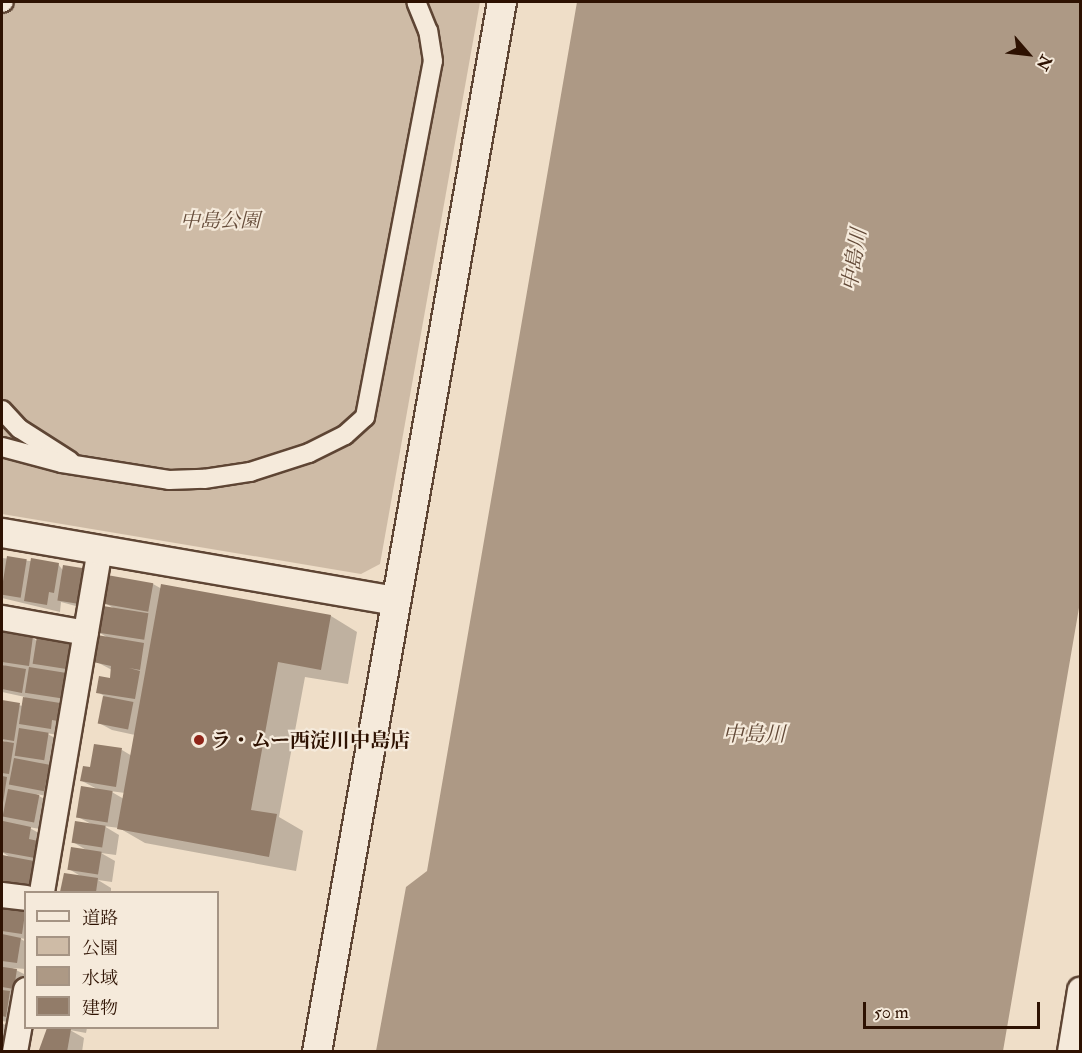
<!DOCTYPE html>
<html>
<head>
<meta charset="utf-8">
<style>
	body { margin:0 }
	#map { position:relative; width:1082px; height:1053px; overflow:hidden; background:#efdec8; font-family:"IM FELL Double Pica","Noto Serif JP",serif }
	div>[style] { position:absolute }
	.green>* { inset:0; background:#cebba6 }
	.water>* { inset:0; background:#ad9985 }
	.shadow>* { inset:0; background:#0003 }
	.building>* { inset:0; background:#927c69; transform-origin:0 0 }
	.roads { filter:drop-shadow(2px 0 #5e4534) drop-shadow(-2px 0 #5e4534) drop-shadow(0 2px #5e4534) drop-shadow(0 -2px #5e4534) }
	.pedestrian>* { height:18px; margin:-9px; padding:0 9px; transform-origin:9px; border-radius:9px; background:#f5eadb }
	.minor>* { height:24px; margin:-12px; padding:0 12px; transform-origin:12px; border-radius:12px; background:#f5eadb }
	.tertiary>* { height:28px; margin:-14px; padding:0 14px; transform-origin:14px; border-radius:14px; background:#f5eadb }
	.dots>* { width:16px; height:16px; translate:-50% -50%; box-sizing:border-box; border:3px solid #f5eadb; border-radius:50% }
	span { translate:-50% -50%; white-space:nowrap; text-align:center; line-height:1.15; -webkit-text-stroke:4.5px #f5eadb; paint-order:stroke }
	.park-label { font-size:20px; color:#664d3b; font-style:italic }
	.poi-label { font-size:20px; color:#2e1202; font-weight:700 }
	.left { translate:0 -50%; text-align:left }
	.water-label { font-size:21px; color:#614836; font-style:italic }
	.frame { position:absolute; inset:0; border:3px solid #2e1202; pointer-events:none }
	.legend { position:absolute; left:24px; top:891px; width:195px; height:138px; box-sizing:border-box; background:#f5eadb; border:2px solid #a59484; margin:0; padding:8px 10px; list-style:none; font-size:18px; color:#2e1202 }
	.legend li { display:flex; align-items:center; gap:12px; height:30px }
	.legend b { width:30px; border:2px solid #a59484 }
	.north { position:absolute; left:998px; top:24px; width:60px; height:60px; -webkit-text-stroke:4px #f5eadb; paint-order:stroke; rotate:118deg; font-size:16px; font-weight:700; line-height:24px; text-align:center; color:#2e1202 }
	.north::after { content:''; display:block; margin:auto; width:21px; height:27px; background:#2e1202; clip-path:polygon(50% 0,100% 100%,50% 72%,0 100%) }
	.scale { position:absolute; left:863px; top:1002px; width:177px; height:27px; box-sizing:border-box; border:3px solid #2e1202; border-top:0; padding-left:8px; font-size:18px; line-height:21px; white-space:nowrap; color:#2e1202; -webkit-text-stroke:4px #f5eadb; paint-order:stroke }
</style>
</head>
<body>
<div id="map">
	<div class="green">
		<i style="clip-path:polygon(2px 2px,480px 2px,380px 564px,361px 574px,2px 514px)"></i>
	</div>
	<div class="water">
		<i style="clip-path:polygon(577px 2px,1080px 2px,1080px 602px,1003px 1051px,376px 1051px,406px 887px,427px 871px)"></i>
	</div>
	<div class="shadow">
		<i style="clip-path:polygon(2px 558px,58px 564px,94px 611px,61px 602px,60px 612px,2px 598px)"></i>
		<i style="clip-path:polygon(evenodd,108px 577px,153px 584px,162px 589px,331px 616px,357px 632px,348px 684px,305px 677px,279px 817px,303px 831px,296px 871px,145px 843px,119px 828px,104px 826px,119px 835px,116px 855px,101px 853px,115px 861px,112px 882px,98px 880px,111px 888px,111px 892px,62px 892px,65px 875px,82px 877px,69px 869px,88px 851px,73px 842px,93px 825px,78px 817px,99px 790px,82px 781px,91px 768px,122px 750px,132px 756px,135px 735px,112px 730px,99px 723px,104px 696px,98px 692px,111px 680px,112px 670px,95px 661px,110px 639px,100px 633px,115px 609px,105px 603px,108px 577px,110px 791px,125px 793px,124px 799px,110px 791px)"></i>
		<i style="clip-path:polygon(2px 633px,33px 638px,82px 676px,64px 673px,79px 682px,75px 706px,59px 704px,73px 712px,64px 736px,46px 733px,62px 742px,57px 768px,50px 767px,62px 774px,58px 798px,36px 794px,52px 804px,47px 830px,28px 827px,44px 836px,49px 865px,33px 862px,47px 870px,44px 892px,2px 882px,2px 855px,13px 859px,2px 852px,2px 743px,8px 743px,2px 740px,2px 702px,23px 706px,25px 697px,2px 692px,2px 666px,7px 667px,2px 664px)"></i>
		<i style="clip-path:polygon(2px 904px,26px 909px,26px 939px,19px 938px,26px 942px,26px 969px,12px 968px,26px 975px,26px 995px,10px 993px,23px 1000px,19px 1024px,2px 1021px)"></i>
		<i style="clip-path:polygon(2px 1023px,11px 1029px,10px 1052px,2px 1052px)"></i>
		<i style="clip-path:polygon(59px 1028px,87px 1028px,86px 1033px,70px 1030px,84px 1038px,82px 1052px,41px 1049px,63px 1030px)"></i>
	</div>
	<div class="building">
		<i style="left:7px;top:556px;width:20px;height:39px;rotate:9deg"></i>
		<i style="clip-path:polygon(31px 558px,59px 563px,54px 593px,49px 592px,47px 605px,24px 601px)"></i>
		<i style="left:63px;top:565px;width:24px;height:36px;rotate:9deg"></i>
		<i style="left:107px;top:575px;width:47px;height:29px;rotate:10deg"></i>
		<i style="clip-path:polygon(161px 584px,331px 615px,321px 670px,278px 662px,251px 810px,277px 814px,269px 857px,117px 829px)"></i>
		<i style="left:103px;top:606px;width:46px;height:27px;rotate:9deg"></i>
		<i style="clip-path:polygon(2px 631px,33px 636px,29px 666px,2px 662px)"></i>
		<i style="clip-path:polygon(97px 635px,144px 643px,140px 670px,129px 668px,140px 671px,135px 699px,96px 693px,99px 676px,110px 678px,111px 666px,93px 662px)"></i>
		<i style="left:37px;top:636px;width:36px;height:28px;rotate:9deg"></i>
		<i style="clip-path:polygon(2px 665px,26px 669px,22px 693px,2px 689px)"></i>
		<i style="left:29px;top:667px;width:38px;height:26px;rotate:9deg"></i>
		<i style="left:103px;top:696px;width:31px;height:28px;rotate:11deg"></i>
		<i style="clip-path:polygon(23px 697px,60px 703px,58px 721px,52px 720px,51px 729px,19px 724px)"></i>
		<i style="clip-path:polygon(2px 700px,20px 703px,14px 741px,2px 739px)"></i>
		<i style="left:19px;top:728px;width:30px;height:28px;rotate:9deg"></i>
		<i style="clip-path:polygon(2px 741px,14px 743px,9px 774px,2px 773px)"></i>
		<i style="clip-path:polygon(94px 744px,122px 748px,116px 787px,80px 781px,83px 766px,90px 767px)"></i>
		<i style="left:14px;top:758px;width:36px;height:27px;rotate:11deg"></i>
		<i style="clip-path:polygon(2px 776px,7px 777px,3px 803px,2px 802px)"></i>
		<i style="left:81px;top:786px;width:32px;height:32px;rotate:9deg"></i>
		<i style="left:8px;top:789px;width:32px;height:28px;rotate:11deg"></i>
		<i style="clip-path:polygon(3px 821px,31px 827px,29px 839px,38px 841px,35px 858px,2px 852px)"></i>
		<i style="left:75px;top:821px;width:31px;height:22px;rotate:9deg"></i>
		<i style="left:71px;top:847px;width:31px;height:23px;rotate:9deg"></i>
		<i style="clip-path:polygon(2px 855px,34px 861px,30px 886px,2px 881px)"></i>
		<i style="clip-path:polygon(64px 873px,98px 878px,96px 892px,60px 892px)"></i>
		<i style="clip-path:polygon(2px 903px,26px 907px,22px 934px,2px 931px)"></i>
		<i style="clip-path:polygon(2px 934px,21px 938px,17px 963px,2px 961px)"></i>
		<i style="clip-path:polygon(2px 962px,3px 967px,17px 969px,14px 989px,2px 987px)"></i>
		<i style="clip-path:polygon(2px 990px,10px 991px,6px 1017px,2px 1016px)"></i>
		<i style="clip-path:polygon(47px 1028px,71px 1029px,67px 1052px,39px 1050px)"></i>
	</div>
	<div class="roads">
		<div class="pedestrian">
			<i style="left:2px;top:3px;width:2px;rotate:-27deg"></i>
			<i style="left:2px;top:410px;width:26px;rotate:47deg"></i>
			<i style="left:20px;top:429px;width:59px;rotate:32.6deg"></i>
			<i style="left:2px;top:447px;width:62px;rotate:14.9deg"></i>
			<i style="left:62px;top:463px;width:108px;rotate:9deg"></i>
			<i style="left:169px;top:480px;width:35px;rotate:-2deg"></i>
			<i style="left:204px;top:479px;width:47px;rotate:-8.7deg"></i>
			<i style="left:250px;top:472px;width:62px;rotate:-17.9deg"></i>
			<i style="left:309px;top:453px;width:40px;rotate:-26.6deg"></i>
			<i style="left:345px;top:435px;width:27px;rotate:-42deg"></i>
			<i style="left:365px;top:417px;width:362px;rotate:-79.2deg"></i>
			<i style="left:433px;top:61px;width:30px;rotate:-99deg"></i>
			<i style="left:428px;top:31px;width:31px;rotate:-112deg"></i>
		</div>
		<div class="minor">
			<i style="left:2px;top:618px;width:85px;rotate:10.1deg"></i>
			<i style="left:42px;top:892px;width:347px;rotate:-80.4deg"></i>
			<i style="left:2px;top:895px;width:24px;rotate:7deg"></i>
			<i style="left:15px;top:1052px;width:63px;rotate:-79.9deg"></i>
			<i style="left:1070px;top:1052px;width:63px;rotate:-80.8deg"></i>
		</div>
		<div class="tertiary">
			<i style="left:2px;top:533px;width:400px;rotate:9.8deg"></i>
			<i style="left:317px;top:1052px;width:1066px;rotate:-80.01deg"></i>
		</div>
	</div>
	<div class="dots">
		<i style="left:199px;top:740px;background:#8f2418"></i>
	</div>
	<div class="park-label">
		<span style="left:220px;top:220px">中島公園</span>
	</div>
	<div class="poi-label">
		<span class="left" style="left:211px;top:740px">ラ・ムー西淀川中島店</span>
	</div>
	<div class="water-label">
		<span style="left:855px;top:260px;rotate:-81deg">中島川</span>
		<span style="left:754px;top:735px">中島川</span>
	</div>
	<div class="frame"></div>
	<ul class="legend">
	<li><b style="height:8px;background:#f5eadb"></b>道路</li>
	<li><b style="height:16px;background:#cebba6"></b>公園</li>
	<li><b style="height:16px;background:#ad9985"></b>水域</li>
	<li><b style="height:16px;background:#927c69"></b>建物</li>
	</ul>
	<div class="north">N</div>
	<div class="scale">50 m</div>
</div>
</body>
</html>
